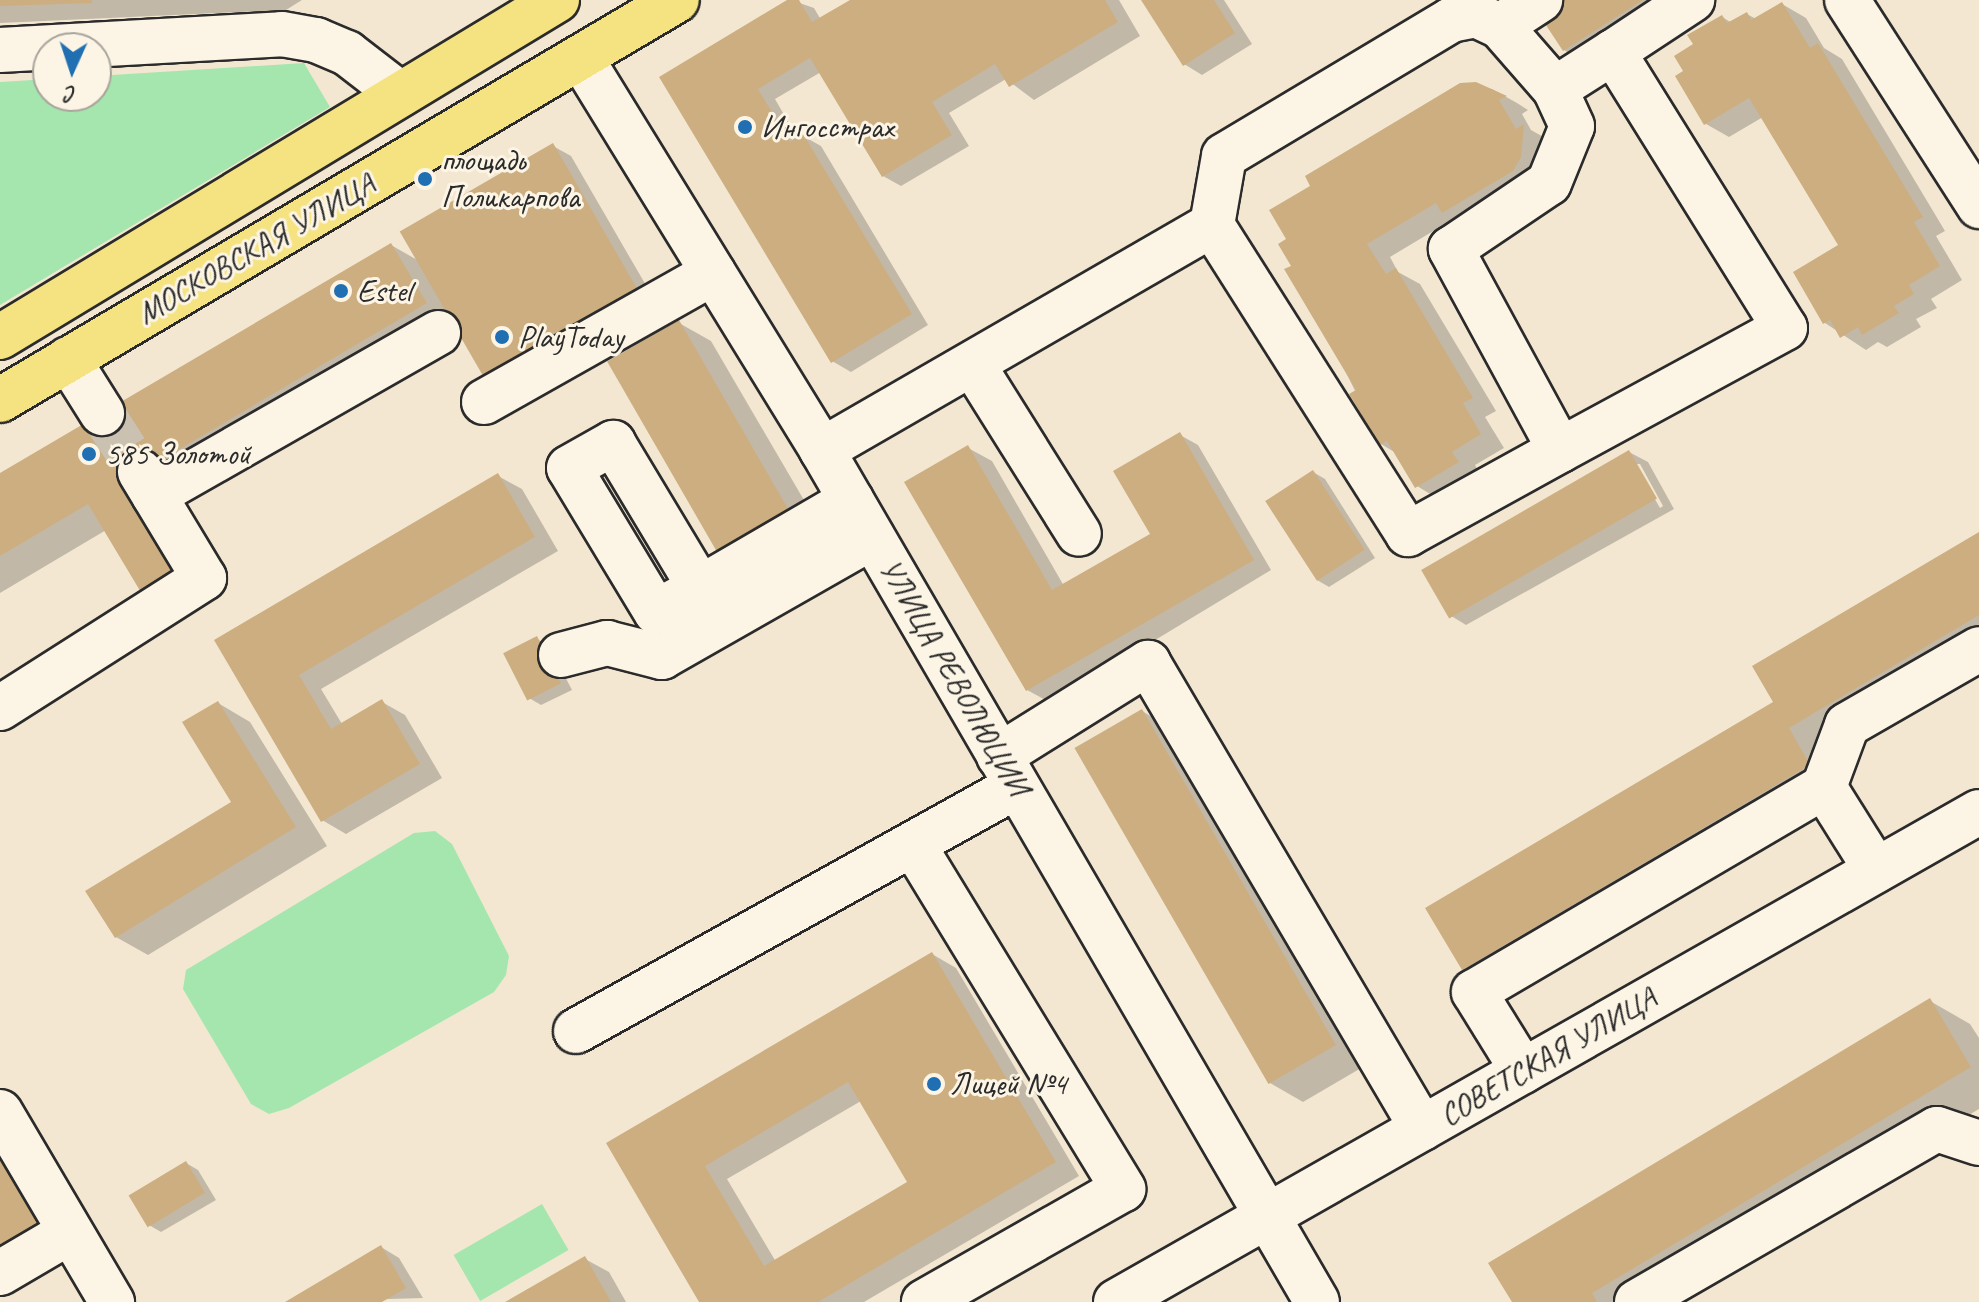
<!DOCTYPE html>
<html>
<head>
<meta charset="utf-8">
<style>
	body { margin:0 }
	#map { position:relative; width:1979px; height:1302px; overflow:hidden; background:#f3e7d1; font-family:Caveat,sans-serif }
	div>[style] { position:absolute }
	.green>* { inset:0; background:#a5e6af; transform-origin:0 0 }
	.shadow>* { inset:0; background:#0003 }
	.building>* { inset:0; background:#cdae81; transform-origin:0 0 }
	.minor-tunnel>* { height:44px; margin-top:-22px; transform-origin:0; background:repeating-linear-gradient(90deg,#cbc1b0 0 44px,transparent 0 66px) }
	.roads { filter:drop-shadow(2px 0 #2b2b2b) drop-shadow(-2px 0 #2b2b2b) drop-shadow(0 2px #2b2b2b) drop-shadow(0 -2px #2b2b2b) }
	.minor>* { height:44px; margin:-22px; padding:0 22px; transform-origin:22px; border-radius:22px; background:#fcf5e5 }
	.major>* { height:44px; margin:-22px; padding:0 22px; transform-origin:22px; border-radius:22px; background:#f5e382 }
	.dots>* { width:22px; height:22px; translate:-50% -50%; box-sizing:border-box; border:4px solid #fcf5e5; border-radius:50% }
	span { translate:-50% -50%; white-space:nowrap; text-align:center; line-height:1.15; -webkit-text-stroke:6px #fcf5e5; paint-order:stroke }
	.poi-label { font-size:32px; color:#2b2b2b }
	.left { translate:0 -50%; text-align:left }
	.street-label { font-size:32px; color:#2b2b2b }
	.north { position:absolute; left:32px; top:32px; width:80px; height:80px; box-sizing:border-box; background:#fcf5e5; border:2px solid #a8a49b; border-radius:50%; rotate:183deg; font-size:22px; font-weight:700; line-height:32px; text-align:center; color:#2b2b2b }
	.north::after { content:''; display:block; margin:auto; width:28px; height:36px; background:#1f6fb2; clip-path:polygon(50% 0,100% 100%,50% 72%,0 100%) }
</style>
</head>
<body>
<div id="map">
	<div class="green">
		<i style="clip-path:polygon(304px 63px,330px 107px,0 305px,0 82px,48px 79px,48px 96px,96px 96px,96px 76px)"></i>
		<i style="clip-path:polygon(435px 831px,452px 844px,509px 956px,506px 975px,494px 992px,289px 1108px,269px 1114px,251px 1104px,183px 989px,186px 970px,414px 833px)"></i>
		<i style="left:542px;top:1204px;width:53px;height:102px;rotate:60deg"></i>
	</div>
	<div class="shadow">
		<i style="clip-path:polygon(0 0,302px 0,286px 10px,0 23px)"></i>
		<i style="clip-path:polygon(791px 0,814px 8px,821px 20px,854px 0,1119px 0,1140px 36px,1034px 100px,1006px 79px,949px 113px,969px 146px,901px 186px,883px 176px,821px 72px,775px 99px,798px 139px,803px 136px,821px 146px,928px 325px,851px 372px,832px 361px,662px 77px)"></i>
		<i style="clip-path:polygon(1143px 0,1224px 0,1252px 44px,1202px 75px,1184px 64px)"></i>
		<i style="clip-path:polygon(1563px 0,1652px 0,1569px 53px,1564px 50px)"></i>
		<i style="clip-path:polygon(1782px 4px,1806px 18px,1824px 48px,1842px 59px,1945px 231px,1936px 236px,1962px 280px,1931px 299px,1937px 308px,1916px 319px,1921px 327px,1887px 347px,1878px 342px,1866px 350px,1825px 323px,1840px 246px,1763px 117px,1729px 137px,1706px 124px,1686px 72px,1696px 45px,1722px 17px,1732px 23px,1747px 14px,1756px 19px)"></i>
		<i style="clip-path:polygon(1460px 85px,1492px 89px,1517px 103px,1528px 110px,1522px 114px,1531px 130px,1547px 139px,1545px 171px,1467px 226px,1455px 218px,1390px 257px,1398px 272px,1420px 284px,1496px 411px,1485px 417px,1504px 448px,1475px 465px,1481px 476px,1440px 500px,1417px 486px,1396px 453px,1381px 444px,1294px 266px,1289px 239px,1313px 186px)"></i>
		<i style="clip-path:polygon(553px 146px,571px 156px,658px 306px,455px 323px,0 593px,0 476px,391px 245px,419px 261px)"></i>
		<i style="clip-path:polygon(679px 323px,711px 341px,825px 536px,756px 576px)"></i>
		<i style="clip-path:polygon(1180px 435px,1198px 445px,1271px 570px,1051px 703px,1027px 690px,968px 448px,992px 461px,1064px 586px,1150px 536px)"></i>
		<i style="clip-path:polygon(evenodd,1629px 452px,1648px 462px,1674px 509px,1466px 625px,1448px 614px,1629px 452px,1635px 464px,1640px 464px,1663px 506px,1660px 508px,1635px 464px)"></i>
		<i style="clip-path:polygon(1313px 472px,1325px 479px,1375px 558px,1329px 587px,1317px 580px)"></i>
		<i style="clip-path:polygon(498px 476px,522px 489px,558px 551px,321px 689px,342px 724px,382px 702px,405px 715px,442px 778px,346px 834px,322px 820px,217px 640px)"></i>
		<i style="clip-path:polygon(1979px 535px,1979px 662px,1828px 752px,1850px 788px,1504px 992px,1464px 969px)"></i>
		<i style="clip-path:polygon(537px 639px,549px 646px,572px 690px,541px 705px,529px 698px)"></i>
		<i style="clip-path:polygon(218px 703px,250px 722px,327px 846px,148px 955px,116px 937px,234px 802px)"></i>
		<i style="clip-path:polygon(1142px 711px,1174px 730px,1368px 1064px,1303px 1102px,1270px 1083px)"></i>
		<i style="clip-path:polygon(evenodd,932px 954px,956px 968px,1079px 1176px,864px 1302px,702px 1302px,609px 1144px,932px 954px,861px 1101px,910px 1183px,776px 1262px,727px 1179px,861px 1101px)"></i>
		<i style="clip-path:polygon(1930px 1001px,1970px 1024px,1979px 1038px,1979px 1109px,1656px 1302px,1515px 1302px)"></i>
		<i style="clip-path:polygon(186px 1163px,198px 1170px,216px 1200px,161px 1232px,149px 1225px)"></i>
		<i style="clip-path:polygon(381px 1247px,399px 1258px,423px 1298px,289px 1302px)"></i>
		<i style="clip-path:polygon(585px 1259px,609px 1272px,626px 1302px,509px 1302px)"></i>
	</div>
	<div class="building">
		<i style="clip-path:polygon(0 0,92px 0,92px 3px,0 6px)"></i>
		<i style="clip-path:polygon(787px 0,799px 0,812px 22px,850px 0,1105px 0,1118px 22px,1009px 87px,995px 64px,932px 102px,952px 135px,882px 177px,810px 58px,758px 89px,790px 142px,803px 134px,912px 314px,831px 363px,659px 77px)"></i>
		<i style="clip-path:polygon(1141px 0,1214px 0,1235px 33px,1183px 66px)"></i>
		<i style="clip-path:polygon(1560px 0,1643px 0,1563px 51px,1538px 13px)"></i>
		<i style="clip-path:polygon(1782px 2px,1810px 48px,1818px 43px,1923px 217px,1914px 222px,1940px 266px,1909px 285px,1914px 294px,1894px 306px,1899px 313px,1862px 335px,1858px 327px,1840px 338px,1830px 320px,1823px 324px,1793px 272px,1838px 245px,1749px 98px,1704px 125px,1675px 76px,1683px 71px,1674px 56px,1693px 44px,1687px 35px,1722px 15px,1727px 23px,1747px 12px,1751px 20px)"></i>
		<i style="clip-path:polygon(1476px 82px,1507px 96px,1499px 100px,1516px 129px,1524px 124px,1521px 157px,1513px 171px,1442px 213px,1436px 203px,1367px 244px,1386px 274px,1396px 268px,1473px 398px,1463px 403px,1481px 434px,1452px 452px,1459px 462px,1415px 488px,1387px 441px,1380px 445px,1349px 394px,1356px 390px,1284px 269px,1291px 266px,1278px 244px,1286px 239px,1269px 210px,1310px 186px,1305px 176px,1460px 83px)"></i>
		<i style="left:553px;top:143px;width:176px;height:177px;rotate:60deg"></i>
		<i style="clip-path:polygon(391px 243px,427px 303px,127px 480px,184px 575px,145px 599px,88px 504px,0 556px,0 473px)"></i>
		<i style="left:679px;top:320px;width:228px;height:83px;rotate:60deg"></i>
		<i style="clip-path:polygon(1180px 432px,1254px 560px,1026px 691px,904px 482px,968px 445px,1052px 590px,1150px 534px,1113px 471px)"></i>
		<i style="left:1629px;top:450px;width:56px;height:240px;rotate:60deg"></i>
		<i style="left:1313px;top:470px;width:95px;height:57px;rotate:57deg"></i>
		<i style="clip-path:polygon(498px 473px,535px 537px,299px 675px,331px 729px,382px 699px,420px 764px,321px 822px,214px 640px)"></i>
		<i style="clip-path:polygon(1979px 532px,1979px 615px,1789px 728px,1810px 765px,1462px 970px,1425px 908px,1773px 702px,1752px 666px)"></i>
		<i style="left:537px;top:636px;width:53px;height:38px;rotate:63deg"></i>
		<i style="clip-path:polygon(218px 701px,296px 827px,115px 938px,85px 891px,231px 802px,182px 722px)"></i>
		<i style="left:1142px;top:709px;width:388px;height:78px;rotate:60deg"></i>
		<i style="clip-path:polygon(evenodd,932px 952px,1056px 1162px,818px 1302px,699px 1302px,606px 1143px,932px 952px,848px 1082px,907px 1182px,764px 1266px,705px 1166px,848px 1082px)"></i>
		<i style="clip-path:polygon(1930px 998px,1971px 1067px,1592px 1293px,1597px 1302px,1512px 1302px,1488px 1263px)"></i>
		<i style="clip-path:polygon(0 1148px,47px 1226px,0 1255px)"></i>
		<i style="left:186px;top:1161px;width:37px;height:67px;rotate:59deg"></i>
		<i style="clip-path:polygon(381px 1245px,406px 1288px,382px 1302px,285px 1302px)"></i>
		<i style="clip-path:polygon(585px 1256px,611px 1302px,505px 1302px)"></i>
	</div>
	<div class="minor-tunnel">
		<i style="left:102px;top:413px;width:70px;rotate:57.2deg"></i>
	</div>
	<div class="roads">
		<div class="minor">
			<i style="left:1847px;top:0;width:245px;rotate:57.3deg"></i>
			<i style="left:1500px;top:26px;width:48px;rotate:-33deg"></i>
			<i style="left:0;top:50px;width:282px;rotate:-3.2deg"></i>
			<i style="left:282px;top:34px;width:35px;rotate:10deg"></i>
			<i style="left:316px;top:40px;width:34px;rotate:23deg"></i>
			<i style="left:347px;top:53px;width:67px;rotate:37.7deg"></i>
			<i style="left:1613px;top:52px;width:95px;rotate:-33.4deg"></i>
			<i style="left:581px;top:58px;width:460px;rotate:58.4deg"></i>
			<i style="left:822px;top:450px;width:985px;rotate:59.84deg"></i>
			<i style="left:1212px;top:225px;width:366px;rotate:57.6deg"></i>
			<i style="left:1408px;top:534px;width:174px;rotate:-28.9deg"></i>
			<i style="left:1560px;top:450px;width:229px;rotate:-118.5deg"></i>
			<i style="left:1451px;top:249px;width:118px;rotate:-34deg"></i>
			<i style="left:1549px;top:183px;width:61px;rotate:-68deg"></i>
			<i style="left:1572px;top:126px;width:41px;rotate:-114.7deg"></i>
			<i style="left:68px;top:359px;width:64px;rotate:57.8deg"></i>
			<i style="left:973px;top:365px;width:199px;rotate:57.9deg"></i>
			<i style="left:484px;top:402px;width:263px;rotate:-29.4deg"></i>
			<i style="left:822px;top:450px;width:450px;rotate:-30deg"></i>
			<i style="left:1212px;top:225px;width:70px;rotate:-80.1deg"></i>
			<i style="left:1224px;top:156px;width:265px;rotate:-30.9deg"></i>
			<i style="left:1451px;top:20px;width:25px;rotate:-11deg"></i>
			<i style="left:1476px;top:15px;width:26px;rotate:25deg"></i>
			<i style="left:1500px;top:26px;width:84px;rotate:48.9deg"></i>
			<i style="left:1555px;top:89px;width:69px;rotate:-32.5deg"></i>
			<i style="left:1613px;top:52px;width:325px;rotate:58.1deg"></i>
			<i style="left:1785px;top:328px;width:256px;rotate:151.5deg"></i>
			<i style="left:154px;top:495px;width:327px;rotate:-29.7deg"></i>
			<i style="left:700px;top:588px;width:50px;rotate:151.4deg"></i>
			<i style="left:656px;top:612px;width:168px;rotate:-121.1deg"></i>
			<i style="left:569px;top:468px;width:51px;rotate:-29.6deg"></i>
			<i style="left:613px;top:443px;width:169px;rotate:59deg"></i>
			<i style="left:700px;top:588px;width:175px;rotate:-30.2deg"></i>
			<i style="left:561px;top:655px;width:48px;rotate:-14.6deg"></i>
			<i style="left:607px;top:643px;width:57px;rotate:14.3deg"></i>
			<i style="left:662px;top:657px;width:242px;rotate:-29.7deg"></i>
			<i style="left:0;top:708px;width:242px;rotate:-32.5deg"></i>
			<i style="left:204px;top:578px;width:124px;rotate:-121.1deg"></i>
			<i style="left:999px;top:756px;width:176px;rotate:-32deg"></i>
			<i style="left:1148px;top:663px;width:540px;rotate:59.49deg"></i>
			<i style="left:1824px;top:787px;width:98px;rotate:57.9deg"></i>
			<i style="left:914px;top:846px;width:402px;rotate:58.6deg"></i>
			<i style="left:1123px;top:1189px;width:229px;rotate:150.4deg"></i>
			<i style="left:576px;top:1031px;width:504px;rotate:-29.05deg"></i>
			<i style="left:1523px;top:1071px;width:93px;rotate:-121.8deg"></i>
			<i style="left:1474px;top:992px;width:406px;rotate:-30.4deg"></i>
			<i style="left:1824px;top:787px;width:66px;rotate:-69.6deg"></i>
			<i style="left:1847px;top:725px;width:152px;rotate:-29.9deg"></i>
			<i style="left:0;top:1112px;width:221px;rotate:59.5deg"></i>
			<i style="left:0;top:1273px;width:81px;rotate:-30.4deg"></i>
			<i style="left:1116px;top:1302px;width:992px;rotate:-29.59deg"></i>
			<i style="left:1637px;top:1302px;width:346px;rotate:-30deg"></i>
			<i style="left:1937px;top:1129px;width:44px;rotate:18.4deg"></i>
		</div>
		<div class="major">
			<i style="left:0;top:337px;width:651px;rotate:-31.18deg"></i>
			<i style="left:0;top:400px;width:786px;rotate:-30.58deg"></i>
		</div>
	</div>
	<div class="dots">
		<i style="left:745px;top:127px;background:#1f6fb2"></i>
		<i style="left:425px;top:179px;background:#1f6fb2"></i>
		<i style="left:341px;top:291px;background:#1f6fb2"></i>
		<i style="left:502px;top:337px;background:#1f6fb2"></i>
		<i style="left:89px;top:454px;background:#1f6fb2"></i>
		<i style="left:934px;top:1084px;background:#1f6fb2"></i>
	</div>
	<div class="poi-label">
		<span class="left" style="left:761px;top:127px">Ингосстрах</span>
		<span class="left" style="left:441px;top:179px">площадь<br>Поликарпова</span>
		<span class="left" style="left:357px;top:291px">Estel</span>
		<span class="left" style="left:518px;top:337px">PlayToday</span>
		<span class="left" style="left:105px;top:454px">585 Золотой</span>
		<span class="left" style="left:950px;top:1084px">Лицей №4</span>
	</div>
	<div class="street-label">
		<span style="left:256px;top:249px;rotate:-30deg">МОСКОВСКАЯ УЛИЦА</span>
		<span style="left:954px;top:677px;rotate:60deg">УЛИЦА РЕВОЛЮЦИИ</span>
		<span style="left:1548px;top:1057px;rotate:-30deg">СОВЕТСКАЯ УЛИЦА</span>
	</div>
	<div class="north">С</div>
</div>
</body>
</html>
